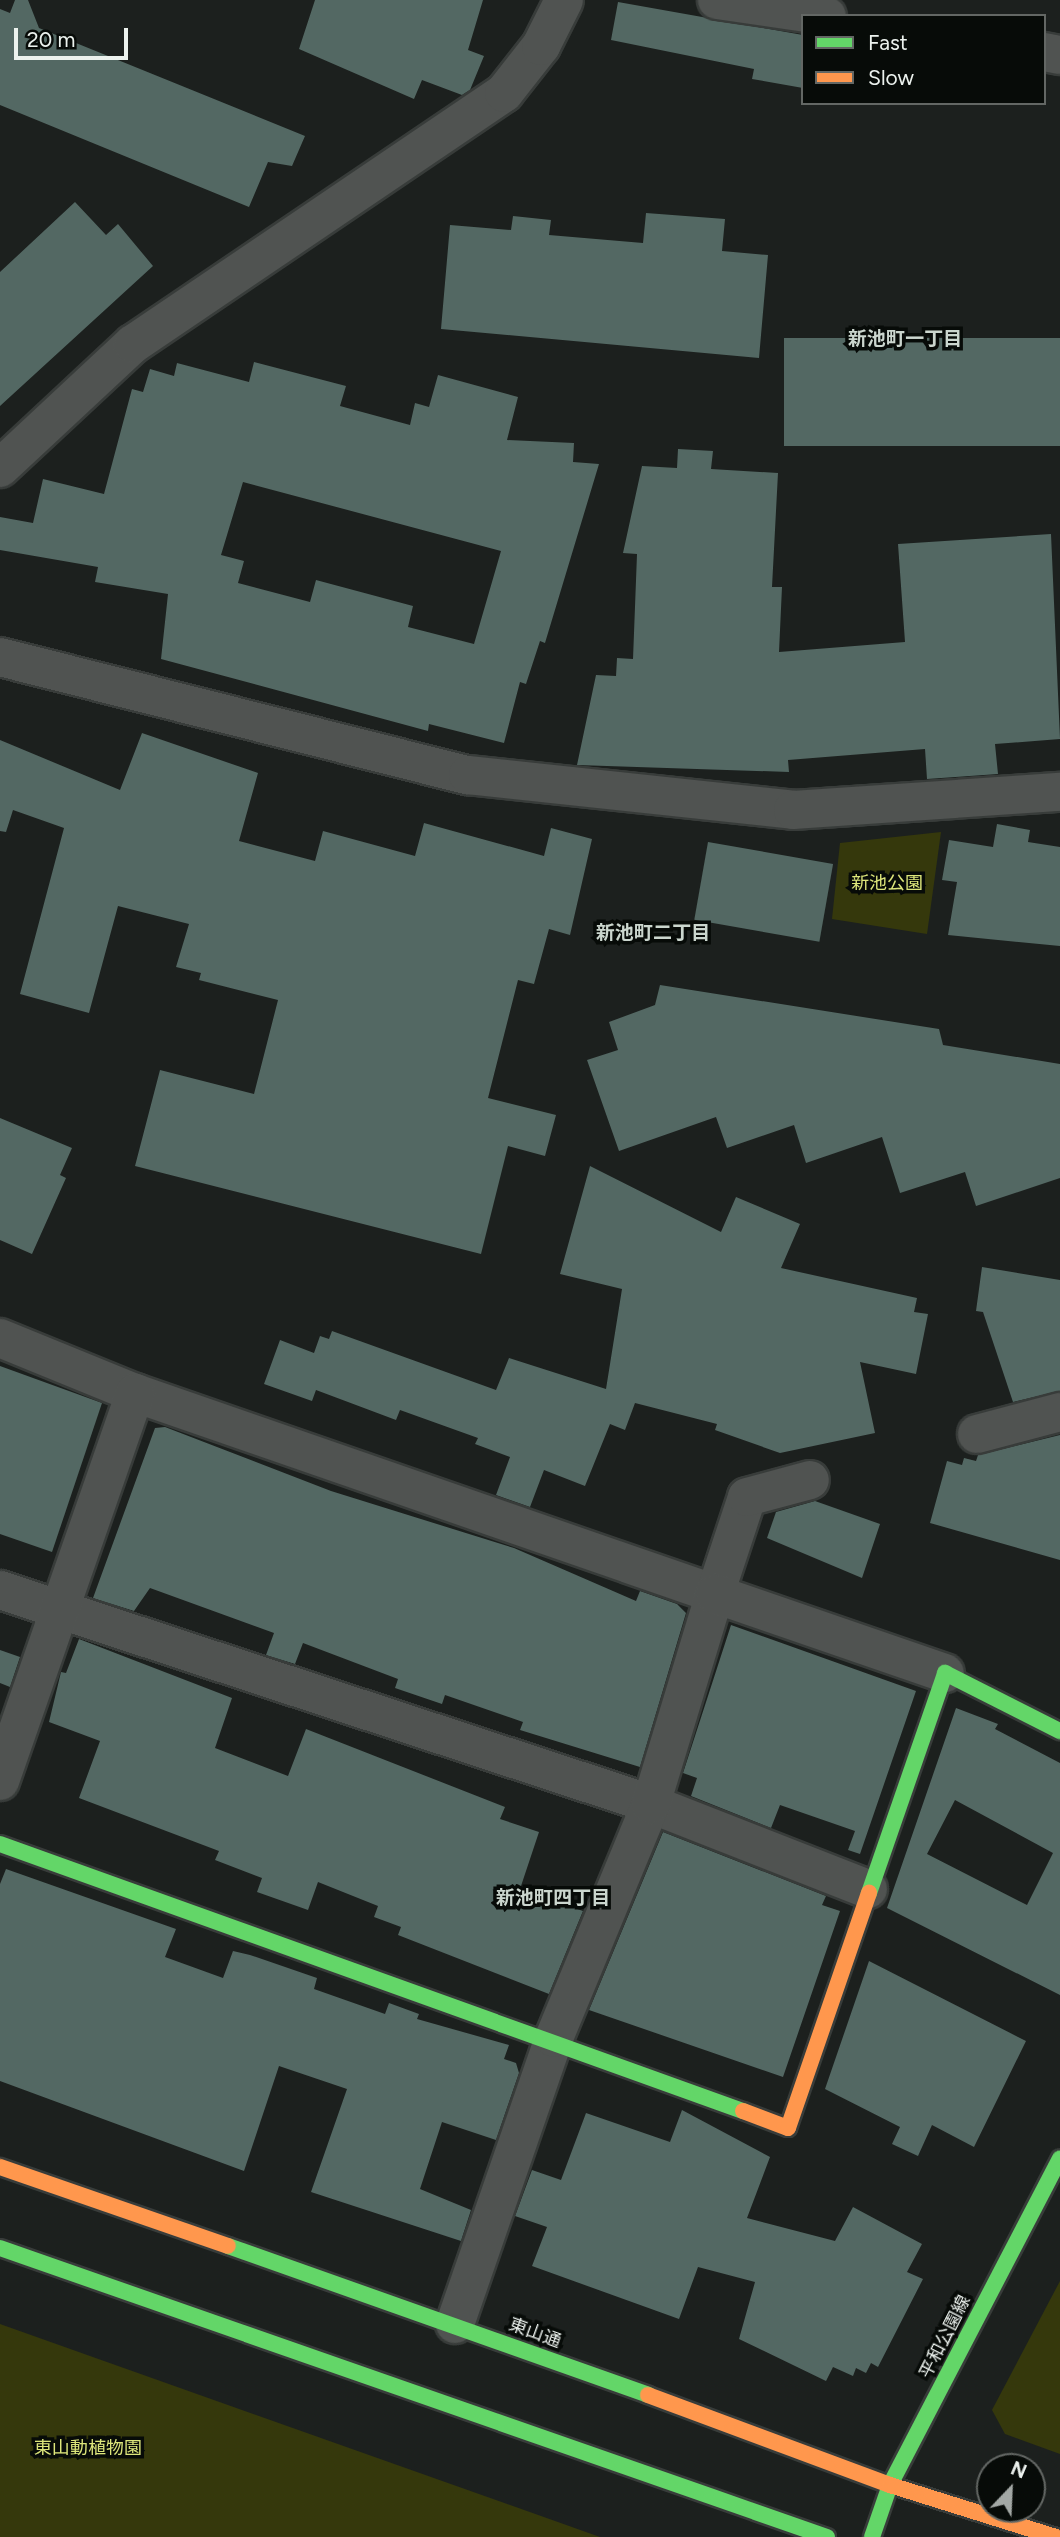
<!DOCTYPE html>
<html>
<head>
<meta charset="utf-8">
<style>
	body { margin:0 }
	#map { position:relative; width:1060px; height:2537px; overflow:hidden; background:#1c201e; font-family:Figtree,"Noto Sans JP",sans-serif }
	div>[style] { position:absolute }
	.green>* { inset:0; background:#35380c }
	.building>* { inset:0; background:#536863; transform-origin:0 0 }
	.roads { filter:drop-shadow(2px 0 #383c3a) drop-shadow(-2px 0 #383c3a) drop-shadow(0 2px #383c3a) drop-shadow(0 -2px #383c3a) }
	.street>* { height:38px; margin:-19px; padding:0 19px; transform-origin:19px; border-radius:19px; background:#505351 }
	.fast>* { height:16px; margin:-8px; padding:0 8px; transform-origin:8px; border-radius:8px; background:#63d668 }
	.slow>* { height:16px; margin:-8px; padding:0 8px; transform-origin:8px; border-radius:8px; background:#ff974d }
	span { translate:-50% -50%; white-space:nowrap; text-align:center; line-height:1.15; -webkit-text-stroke:7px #070b08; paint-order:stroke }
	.park-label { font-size:18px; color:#dde67b }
	.street-label { font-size:18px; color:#ecf2ee }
	.neighbourhood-label { font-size:19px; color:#cbd6ce; font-weight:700 }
	.legend { position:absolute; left:801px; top:14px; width:245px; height:91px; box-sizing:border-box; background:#070b08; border:2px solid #636764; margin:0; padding:9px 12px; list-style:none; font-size:21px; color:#ecf2ee }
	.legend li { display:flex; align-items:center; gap:14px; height:35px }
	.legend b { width:35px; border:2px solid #636764 }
	.north { position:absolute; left:976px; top:2453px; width:70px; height:70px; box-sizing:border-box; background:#070b08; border:2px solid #636764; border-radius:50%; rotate:23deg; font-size:19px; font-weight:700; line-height:28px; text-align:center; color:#ecf2ee }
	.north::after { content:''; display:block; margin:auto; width:24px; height:32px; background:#a3a8a5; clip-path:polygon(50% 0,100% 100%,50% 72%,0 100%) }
	.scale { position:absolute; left:14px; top:28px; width:114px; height:32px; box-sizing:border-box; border:4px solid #ecf2ee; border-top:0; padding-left:9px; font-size:21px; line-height:24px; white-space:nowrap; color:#ecf2ee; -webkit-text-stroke:5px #070b08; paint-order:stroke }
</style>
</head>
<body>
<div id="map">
	<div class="green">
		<i style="clip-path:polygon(941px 832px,927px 934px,832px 919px,840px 843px)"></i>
		<i style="clip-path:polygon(1060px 2281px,1060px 2454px,1005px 2434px,992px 2410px)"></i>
		<i style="clip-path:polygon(0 2324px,600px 2537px,0 2537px)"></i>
	</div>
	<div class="building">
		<i style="clip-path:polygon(15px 0,28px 0,39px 28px,305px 136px,292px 166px,268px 162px,249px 207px,0 105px,0 9px,10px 13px)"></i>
		<i style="clip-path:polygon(315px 0,483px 0,468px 50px,484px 56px,470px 90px,462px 95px,422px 80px,414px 99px,299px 49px)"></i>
		<i style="clip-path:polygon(618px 2px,803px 35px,803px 88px,752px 79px,754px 69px,611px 40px)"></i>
		<i style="clip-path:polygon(75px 202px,106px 235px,118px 224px,153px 266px,0 406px,0 272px)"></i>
		<i style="clip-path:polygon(646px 213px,725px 219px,722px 251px,768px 255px,759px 358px,441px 329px,450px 225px,511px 230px,513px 216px,551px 220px,549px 235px,643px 243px)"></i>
		<i style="left:1060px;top:338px;width:108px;height:276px;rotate:90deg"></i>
		<i style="clip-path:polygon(evenodd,254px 362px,346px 386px,340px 406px,410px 425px,415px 403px,429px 407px,438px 375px,518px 397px,507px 440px,574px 443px,573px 462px,599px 464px,545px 643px,540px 641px,526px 684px,520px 682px,504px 743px,429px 724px,428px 731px,161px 659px,168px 594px,95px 582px,98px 567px,0 550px,0 517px,33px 523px,43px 479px,104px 494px,132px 389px,143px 392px,150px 369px,174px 376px,177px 363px,249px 382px,254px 362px,243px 482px,501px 551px,474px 644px,408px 627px,413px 606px,316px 580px,310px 602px,238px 583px,244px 561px,221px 555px,243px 482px)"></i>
		<i style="clip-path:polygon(678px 449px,713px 451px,711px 469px,778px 473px,772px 587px,782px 587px,779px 652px,905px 642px,898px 544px,1051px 534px,1060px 739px,995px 744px,998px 774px,927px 779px,925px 749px,788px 760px,789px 772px,577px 765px,596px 675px,616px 676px,617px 658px,633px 659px,637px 554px,623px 553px,642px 466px,677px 468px)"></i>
		<i style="clip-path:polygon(142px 733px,258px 773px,239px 841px,315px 861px,323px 831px,415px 856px,424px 823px,544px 856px,551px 828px,592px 839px,570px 935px,549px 929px,534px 984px,518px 980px,488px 1098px,556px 1115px,545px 1156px,508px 1146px,481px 1254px,135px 1166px,160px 1070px,254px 1094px,278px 1000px,199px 980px,201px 973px,176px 967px,189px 924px,118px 906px,89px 1013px,20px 994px,64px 828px,13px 810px,6px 832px,0 831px,0 740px,120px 790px)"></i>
		<i style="clip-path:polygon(997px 824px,1030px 830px,1028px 842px,1060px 847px,1060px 946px,948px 935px,957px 882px,942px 880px,949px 840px,993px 847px)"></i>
		<i style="left:708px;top:842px;width:127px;height:79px;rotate:10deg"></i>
		<i style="clip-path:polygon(660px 985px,939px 1029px,943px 1045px,1060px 1064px,1060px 1178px,976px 1206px,965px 1172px,900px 1193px,882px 1137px,806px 1163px,794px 1125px,727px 1148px,716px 1117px,619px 1151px,587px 1060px,618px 1050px,609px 1022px,655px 1005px)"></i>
		<i style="clip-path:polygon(0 1118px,72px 1148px,60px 1175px,66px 1178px,32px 1254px,0 1240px)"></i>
		<i style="clip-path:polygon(590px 1166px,721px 1232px,736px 1197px,800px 1224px,781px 1268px,917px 1298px,914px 1312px,928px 1314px,916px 1374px,860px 1362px,875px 1433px,780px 1453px,715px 1430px,717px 1424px,635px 1403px,625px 1430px,610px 1424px,585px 1486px,544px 1470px,530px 1507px,496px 1495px,510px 1457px,475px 1444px,478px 1438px,400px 1410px,396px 1420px,316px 1390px,312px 1401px,264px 1384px,280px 1340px,314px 1353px,320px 1336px,329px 1339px,332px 1331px,496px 1390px,509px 1358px,606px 1389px,622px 1289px,560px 1274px)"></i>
		<i style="clip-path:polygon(982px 1267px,1060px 1280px,1060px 1391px,1013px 1402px,983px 1312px,976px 1311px)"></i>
		<i style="clip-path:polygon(0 1366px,102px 1403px,52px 1552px,0 1534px)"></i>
		<i style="clip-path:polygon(165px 1427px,331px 1491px,514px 1548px,636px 1601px,640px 1591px,677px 1604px,686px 1613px,640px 1767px,520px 1730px,523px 1722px,445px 1695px,442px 1704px,395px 1688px,398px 1679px,303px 1643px,295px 1664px,266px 1655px,274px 1633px,150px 1588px,134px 1611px,93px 1598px,155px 1428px)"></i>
		<i style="clip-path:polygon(1060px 1435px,1060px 1560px,930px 1523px,947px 1461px,962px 1465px,964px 1458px,976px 1461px,978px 1455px)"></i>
		<i style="clip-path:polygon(815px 1501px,880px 1524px,862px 1578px,767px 1538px,776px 1512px)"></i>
		<i style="clip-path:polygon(731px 1625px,916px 1691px,860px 1854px,848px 1850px,855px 1831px,780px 1805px,771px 1828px,691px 1796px,697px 1778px,683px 1773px)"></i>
		<i style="clip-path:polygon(79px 1639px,232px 1698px,215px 1748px,288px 1776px,306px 1729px,505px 1807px,500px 1819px,539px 1832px,520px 1889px,583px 1911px,549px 1994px,398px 1935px,401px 1927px,374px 1917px,378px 1906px,318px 1882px,308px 1910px,257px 1892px,262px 1878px,215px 1860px,219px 1851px,79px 1798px,100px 1741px,49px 1722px,61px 1672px,66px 1673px)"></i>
		<i style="clip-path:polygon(0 1650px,20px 1657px,10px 1687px,0 1683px)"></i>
		<i style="clip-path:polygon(evenodd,956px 1708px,998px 1724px,995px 1729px,1060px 1763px,1060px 1995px,887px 1908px,956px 1708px,955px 1800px,1053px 1853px,1027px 1905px,927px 1854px,955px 1800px)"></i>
		<i style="clip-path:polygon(663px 1832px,826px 1896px,822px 1905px,840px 1911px,783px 2077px,589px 2010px)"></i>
		<i style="clip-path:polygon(6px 1869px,176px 1929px,165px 1957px,223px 1978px,233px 1951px,250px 1955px,317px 1978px,314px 1989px,385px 2014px,389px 2003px,419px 2014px,417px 2019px,509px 2045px,504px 2059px,516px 2063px,519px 2073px,496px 2140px,442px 2122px,420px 2189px,471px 2210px,461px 2241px,311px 2192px,347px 2089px,279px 2066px,244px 2171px,0 2081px,0 1884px)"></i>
		<i style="clip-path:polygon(869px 1961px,1026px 2041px,974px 2147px,932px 2125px,918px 2156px,892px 2144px,900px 2127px,825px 2089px)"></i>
		<i style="clip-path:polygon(682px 2110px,770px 2157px,747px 2218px,835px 2241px,853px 2207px,922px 2244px,907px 2272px,923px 2279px,878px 2367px,871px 2363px,866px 2373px,856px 2368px,853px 2376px,833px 2367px,826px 2381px,739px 2339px,755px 2282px,698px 2267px,679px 2319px,532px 2266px,547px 2227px,515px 2216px,532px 2170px,561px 2180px,586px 2113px,670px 2142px)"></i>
	</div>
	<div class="roads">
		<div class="street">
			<i style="left:717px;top:0;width:111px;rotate:8.3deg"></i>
			<i style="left:1044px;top:52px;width:16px;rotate:11deg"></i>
			<i style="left:0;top:468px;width:182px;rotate:-43deg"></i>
			<i style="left:133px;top:344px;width:448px;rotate:-34.1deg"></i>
			<i style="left:504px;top:93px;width:60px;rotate:-51.8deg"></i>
			<i style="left:541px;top:46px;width:51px;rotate:-63.4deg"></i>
			<i style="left:0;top:657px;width:483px;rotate:14.2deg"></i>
			<i style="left:468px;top:775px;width:327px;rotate:6.1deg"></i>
			<i style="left:793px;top:810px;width:268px;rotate:-3.9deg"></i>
			<i style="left:0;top:1338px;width:146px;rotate:22.2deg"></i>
			<i style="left:135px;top:1393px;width:614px;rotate:19.11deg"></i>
			<i style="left:715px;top:1594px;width:102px;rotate:-71.7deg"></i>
			<i style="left:747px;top:1497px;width:65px;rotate:-15.1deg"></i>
			<i style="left:977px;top:1434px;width:86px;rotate:-14.8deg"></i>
			<i style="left:0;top:1590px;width:685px;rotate:18.2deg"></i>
			<i style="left:651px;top:1804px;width:233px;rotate:21.4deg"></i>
			<i style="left:0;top:1781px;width:411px;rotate:-70.8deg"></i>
			<i style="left:455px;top:2324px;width:303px;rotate:-70.9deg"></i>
			<i style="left:554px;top:2038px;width:253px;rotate:-67.5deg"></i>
			<i style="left:651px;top:1804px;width:220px;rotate:-73.1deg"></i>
			<i style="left:715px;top:1594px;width:243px;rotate:19deg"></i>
		</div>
		<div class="fast">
			<i style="left:0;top:1844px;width:790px;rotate:19.77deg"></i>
			<i style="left:869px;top:1893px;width:233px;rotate:-70.9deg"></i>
			<i style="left:945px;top:1673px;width:129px;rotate:26.8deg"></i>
			<i style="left:228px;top:2246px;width:446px;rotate:19.5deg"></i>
			<i style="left:0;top:2248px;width:876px;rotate:19.26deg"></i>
			<i style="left:872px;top:2537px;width:55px;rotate:-70.9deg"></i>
			<i style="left:890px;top:2485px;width:368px;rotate:-62.5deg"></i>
		</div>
		<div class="slow">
			<i style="left:743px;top:2111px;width:48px;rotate:20.7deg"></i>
			<i style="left:788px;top:2128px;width:249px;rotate:-71deg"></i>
			<i style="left:0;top:2167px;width:241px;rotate:19.1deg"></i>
			<i style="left:648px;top:2395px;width:258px;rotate:20.4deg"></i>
			<i style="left:890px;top:2485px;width:174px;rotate:17.4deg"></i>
		</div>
	</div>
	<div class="park-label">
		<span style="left:887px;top:883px">新池公園</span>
		<span style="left:88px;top:2448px">東山動植物園</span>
	</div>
	<div class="street-label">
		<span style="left:535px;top:2333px;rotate:20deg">東山通</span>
		<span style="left:945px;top:2337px;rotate:-63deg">平和公園線</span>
	</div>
	<div class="neighbourhood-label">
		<span style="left:905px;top:339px">新池町一丁目</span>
		<span style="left:653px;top:933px">新池町二丁目</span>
		<span style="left:553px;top:1898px">新池町四丁目</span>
	</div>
	<ul class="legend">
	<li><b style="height:9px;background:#63d668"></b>Fast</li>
	<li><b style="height:9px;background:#ff974d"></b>Slow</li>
	</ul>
	<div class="north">N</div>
	<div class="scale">20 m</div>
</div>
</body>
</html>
